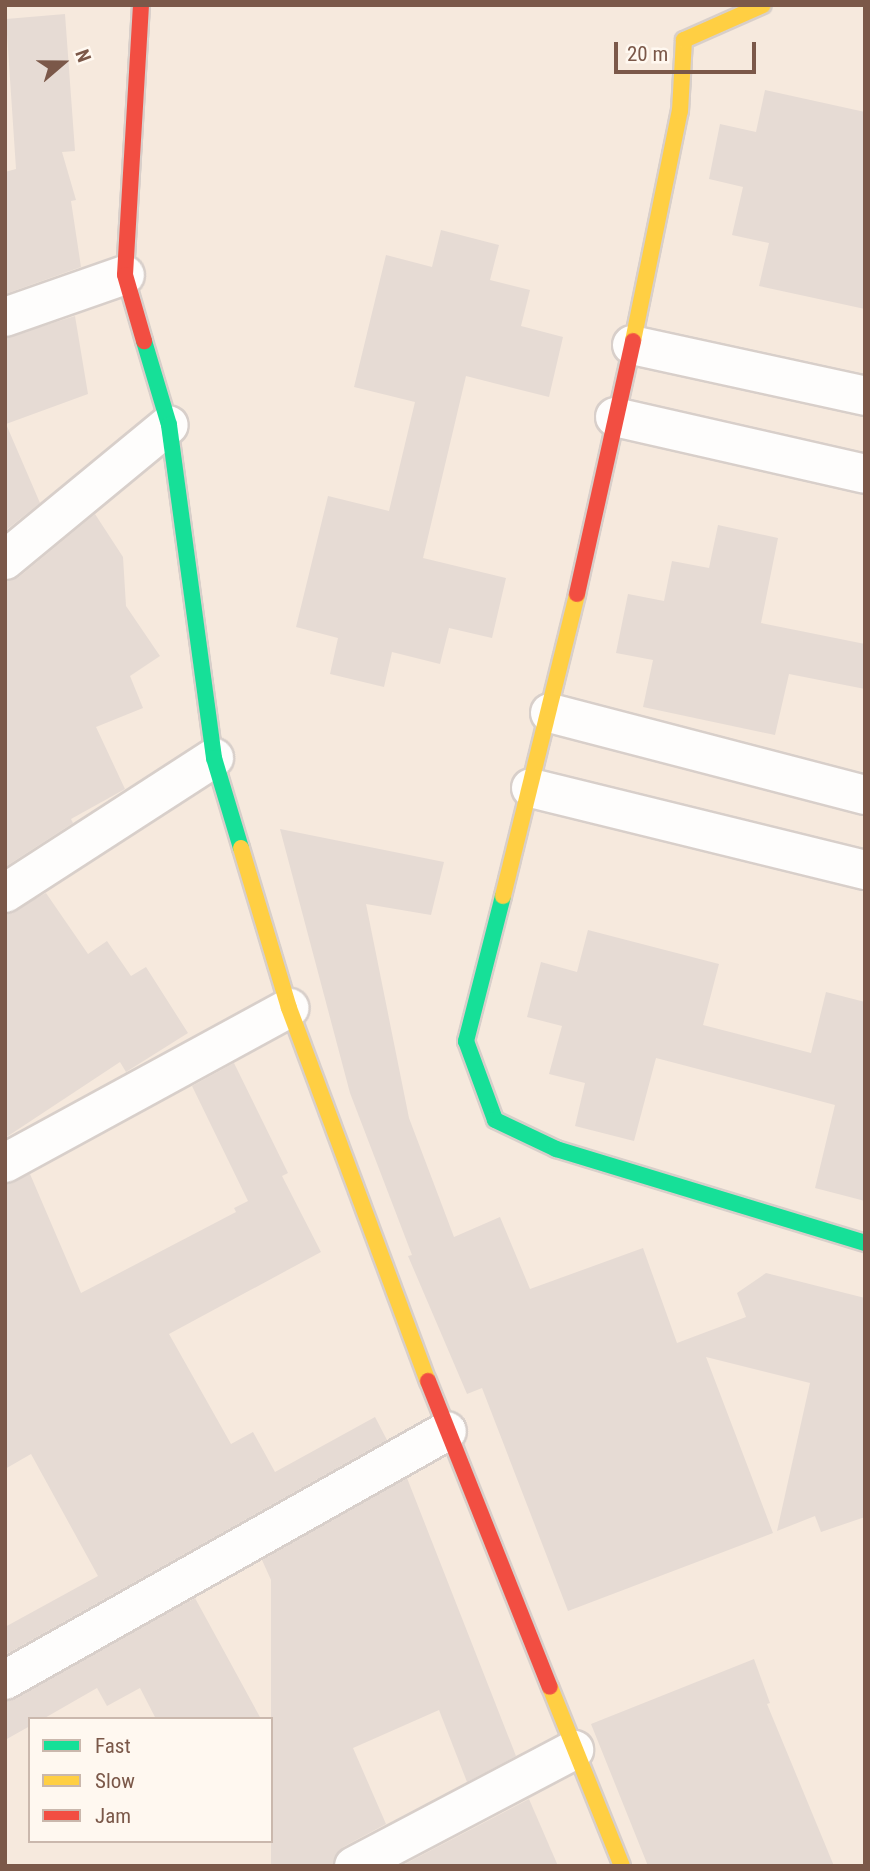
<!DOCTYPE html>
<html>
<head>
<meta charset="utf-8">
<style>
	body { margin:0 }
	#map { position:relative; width:870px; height:1871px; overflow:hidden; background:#f9f3ed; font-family:"Roboto Condensed",sans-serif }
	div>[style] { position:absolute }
	.residential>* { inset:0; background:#f6e9dd }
	.building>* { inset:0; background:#e6dbd4 }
	.roads { filter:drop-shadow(2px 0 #d8cfca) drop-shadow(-2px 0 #d8cfca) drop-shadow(0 2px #d8cfca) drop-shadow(0 -2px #d8cfca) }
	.street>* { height:38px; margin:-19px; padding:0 19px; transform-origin:19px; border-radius:19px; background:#fefdfc }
	.fast>* { height:16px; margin:-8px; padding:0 8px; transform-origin:8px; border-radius:8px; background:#16e098 }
	.slow>* { height:16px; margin:-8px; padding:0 8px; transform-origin:8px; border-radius:8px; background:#ffcf43 }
	.jam>* { height:16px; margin:-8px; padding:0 8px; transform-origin:8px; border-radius:8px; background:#f24e42 }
	span { translate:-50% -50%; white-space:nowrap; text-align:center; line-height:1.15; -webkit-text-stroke:6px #fff8f0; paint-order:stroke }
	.frame { position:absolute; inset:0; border:7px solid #7b5849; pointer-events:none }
	.legend { position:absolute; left:28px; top:1717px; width:245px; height:126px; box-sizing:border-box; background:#fff8f0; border:2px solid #cab8ad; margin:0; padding:9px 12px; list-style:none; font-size:21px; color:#7b5849 }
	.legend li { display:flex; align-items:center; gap:14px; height:35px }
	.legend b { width:35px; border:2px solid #cab8ad }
	.north { position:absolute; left:28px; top:28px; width:70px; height:70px; -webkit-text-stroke:5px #fff8f0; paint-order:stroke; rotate:70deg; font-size:19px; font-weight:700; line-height:28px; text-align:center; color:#7b5849 }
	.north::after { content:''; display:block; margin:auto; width:24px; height:32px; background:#7b5849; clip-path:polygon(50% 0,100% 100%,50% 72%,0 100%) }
	.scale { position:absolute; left:614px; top:42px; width:142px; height:32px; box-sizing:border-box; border:4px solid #7b5849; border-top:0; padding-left:9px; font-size:21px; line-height:24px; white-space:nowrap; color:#7b5849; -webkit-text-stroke:5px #fff8f0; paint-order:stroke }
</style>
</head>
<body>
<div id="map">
	<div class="residential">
		<i style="clip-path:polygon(evenodd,5px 5px,865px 5px,865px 1866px,5px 1866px,5px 5px,30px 1719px,271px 1719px,271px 1841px,30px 1841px,30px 1719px)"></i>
	</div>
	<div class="building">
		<i style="clip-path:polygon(65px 14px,75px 151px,62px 152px,76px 200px,71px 201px,81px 267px,5px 294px,5px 172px,16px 169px,6px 19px)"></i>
		<i style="clip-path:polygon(765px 90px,865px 112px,865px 309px,759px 286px,769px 243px,732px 235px,743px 187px,709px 179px,720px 124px,756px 132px)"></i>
		<i style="clip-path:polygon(441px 230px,499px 245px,490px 280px,530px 290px,521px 326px,563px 337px,549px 397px,466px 376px,423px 558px,506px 578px,492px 638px,449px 628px,440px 664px,392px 652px,384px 687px,330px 674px,338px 638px,296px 627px,328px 496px,389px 511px,415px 402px,354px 387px,386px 255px,432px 267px)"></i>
		<i style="clip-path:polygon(75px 316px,88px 394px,6px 424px,40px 503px,5px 531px,5px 338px)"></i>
		<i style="clip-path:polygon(95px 514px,123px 557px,126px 606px,160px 656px,130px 676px,143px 708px,96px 727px,125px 789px,71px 819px,73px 823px,5px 867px,5px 581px,19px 577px)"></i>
		<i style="clip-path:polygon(718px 525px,778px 538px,761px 623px,865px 644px,865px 689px,789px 674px,775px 735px,643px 707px,653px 660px,616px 653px,628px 594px,664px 601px,672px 561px,709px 568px)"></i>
		<i style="clip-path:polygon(280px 829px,444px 862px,431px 915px,366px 904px,409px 1118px,454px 1237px,500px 1217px,530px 1289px,643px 1248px,677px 1343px,746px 1317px,737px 1293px,766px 1273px,865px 1298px,865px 1517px,821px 1532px,815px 1516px,777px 1531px,810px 1383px,706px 1357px,773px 1533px,568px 1611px,482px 1388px,467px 1394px,408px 1256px,412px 1255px,350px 1093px)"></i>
		<i style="clip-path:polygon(46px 893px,88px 954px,107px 941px,131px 976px,146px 967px,188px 1033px,126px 1072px,120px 1062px,5px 1138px,5px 915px)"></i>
		<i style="clip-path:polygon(588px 930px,719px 964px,703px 1025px,811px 1053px,826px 992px,865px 1002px,865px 1201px,815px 1188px,835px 1105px,656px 1058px,634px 1141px,575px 1126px,585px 1083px,549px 1074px,562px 1026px,527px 1017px,541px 962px,577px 972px)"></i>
		<i style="clip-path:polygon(234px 1063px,288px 1173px,282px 1176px,321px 1252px,169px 1334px,231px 1444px,253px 1432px,275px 1472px,375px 1417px,387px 1440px,5px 1655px,5px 1627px,98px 1576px,31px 1454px,5px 1469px,5px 1185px,30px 1174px,81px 1293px,236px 1212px,234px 1208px,248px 1201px,192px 1086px)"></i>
		<i style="clip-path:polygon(407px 1478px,516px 1756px,467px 1782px,439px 1710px,353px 1748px,386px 1824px,343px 1847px,332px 1866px,271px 1866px,271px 1580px,262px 1560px)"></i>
		<i style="clip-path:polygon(195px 1598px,261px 1719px,156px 1719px,140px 1688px,107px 1706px,97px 1688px,43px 1719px,30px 1719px,30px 1726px,5px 1740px,5px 1702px)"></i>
		<i style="clip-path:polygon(754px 1659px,770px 1703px,767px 1704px,834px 1866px,648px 1866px,591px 1724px)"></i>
		<i style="clip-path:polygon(529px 1799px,558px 1866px,401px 1866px)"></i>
	</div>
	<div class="roads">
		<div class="street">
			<i style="left:5px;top:317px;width:127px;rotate:-19.3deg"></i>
			<i style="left:632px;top:345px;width:239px;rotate:12.3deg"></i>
			<i style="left:615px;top:417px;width:256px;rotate:12.8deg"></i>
			<i style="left:5px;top:560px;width:212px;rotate:-39.5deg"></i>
			<i style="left:550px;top:713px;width:325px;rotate:14.6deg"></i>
			<i style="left:531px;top:788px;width:344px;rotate:13.8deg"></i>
			<i style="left:5px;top:893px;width:249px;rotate:-32.9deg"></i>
			<i style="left:5px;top:1163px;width:324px;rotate:-28.6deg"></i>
			<i style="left:5px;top:1680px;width:507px;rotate:-29.39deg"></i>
			<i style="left:354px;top:1866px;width:249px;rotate:-27.8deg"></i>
		</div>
		<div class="fast">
			<i style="left:144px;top:341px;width:88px;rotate:73.4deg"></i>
			<i style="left:169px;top:425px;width:336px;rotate:82.3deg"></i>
			<i style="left:214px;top:758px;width:94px;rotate:73.3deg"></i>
			<i style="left:503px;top:896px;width:150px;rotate:104.3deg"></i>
			<i style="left:466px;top:1041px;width:84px;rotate:69.8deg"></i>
			<i style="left:495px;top:1120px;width:68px;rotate:25.4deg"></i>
			<i style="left:556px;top:1149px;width:323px;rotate:16.9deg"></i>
		</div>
		<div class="slow">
			<i style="left:633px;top:341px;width:235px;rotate:-78.5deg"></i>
			<i style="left:680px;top:111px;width:71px;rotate:-86.8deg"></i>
			<i style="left:684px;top:40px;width:86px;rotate:-23.9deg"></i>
			<i style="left:241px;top:848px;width:167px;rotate:73.3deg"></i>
			<i style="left:289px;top:1008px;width:398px;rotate:69.6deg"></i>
			<i style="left:503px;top:896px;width:311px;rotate:-76.2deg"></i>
			<i style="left:550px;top:1687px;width:193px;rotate:68.1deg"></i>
		</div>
		<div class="jam">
			<i style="left:141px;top:5px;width:270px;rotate:93.4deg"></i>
			<i style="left:125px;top:275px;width:69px;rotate:73.9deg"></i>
			<i style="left:577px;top:594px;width:259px;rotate:-77.5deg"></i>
			<i style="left:428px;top:1381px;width:329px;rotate:68.3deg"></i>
		</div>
	</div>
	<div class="frame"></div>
	<ul class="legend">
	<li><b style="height:9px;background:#16e098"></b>Fast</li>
	<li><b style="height:9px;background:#ffcf43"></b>Slow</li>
	<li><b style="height:9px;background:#f24e42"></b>Jam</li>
	</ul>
	<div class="north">N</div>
	<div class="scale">20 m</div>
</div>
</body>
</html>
